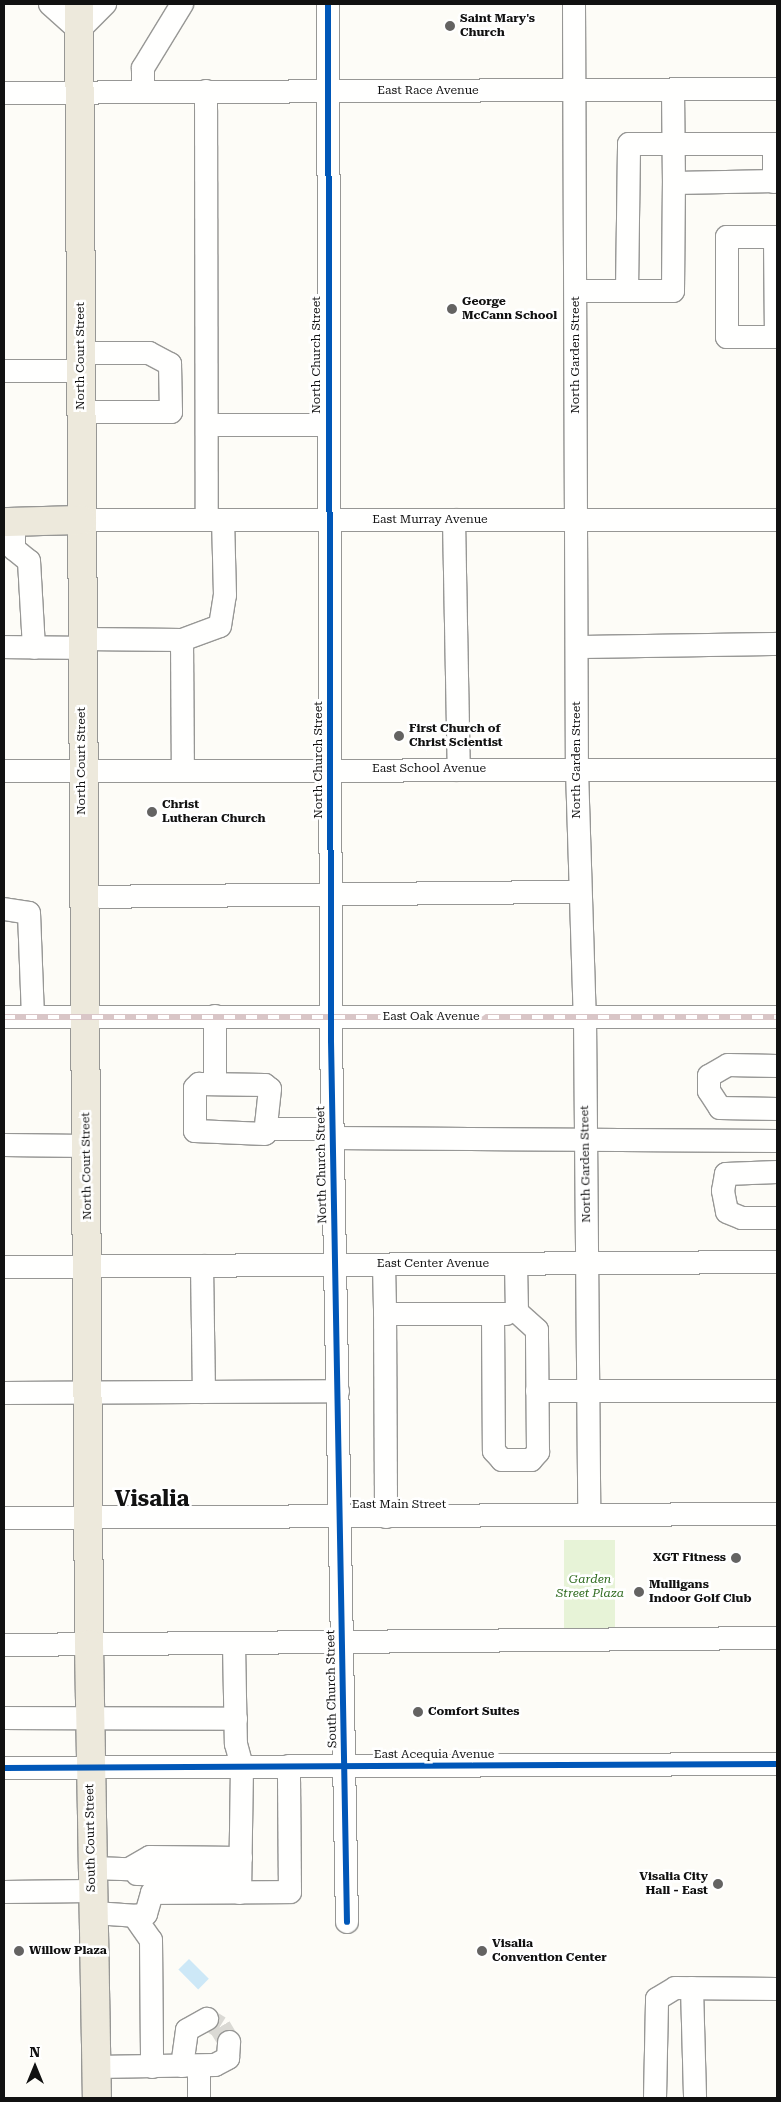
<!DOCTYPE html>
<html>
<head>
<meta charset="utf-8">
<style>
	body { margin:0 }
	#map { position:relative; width:781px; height:2102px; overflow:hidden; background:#fdfcf7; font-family:"Roboto Serif",serif }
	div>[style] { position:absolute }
	.green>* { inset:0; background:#e7f3d7; transform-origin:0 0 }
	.water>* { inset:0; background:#cde8f7; transform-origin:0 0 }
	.minor-tunnel>* { height:22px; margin-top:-11px; transform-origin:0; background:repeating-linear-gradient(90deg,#dad9d4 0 22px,transparent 0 33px) }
	.roads { filter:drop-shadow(1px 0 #979795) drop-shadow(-1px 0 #979795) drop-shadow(0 1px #979795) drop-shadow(0 -1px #979795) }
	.minor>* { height:22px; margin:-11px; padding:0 11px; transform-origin:11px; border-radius:11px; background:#fffffe }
	.major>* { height:28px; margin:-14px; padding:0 14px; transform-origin:14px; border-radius:14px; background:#ede9dc }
	.rail>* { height:5.5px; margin-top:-2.75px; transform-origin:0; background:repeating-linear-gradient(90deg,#fff 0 11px,#d9c6c7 0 22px); box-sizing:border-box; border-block:1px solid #d9c6c7 }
	.cycleway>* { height:6px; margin:-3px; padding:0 3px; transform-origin:3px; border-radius:3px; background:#0057b8 }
	.dots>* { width:14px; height:14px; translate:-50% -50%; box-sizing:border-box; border:2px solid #fff; border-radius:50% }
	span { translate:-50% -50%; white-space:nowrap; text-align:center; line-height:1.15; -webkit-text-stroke:5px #fff; paint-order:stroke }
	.poi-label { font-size:12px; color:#111; font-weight:700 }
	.left { translate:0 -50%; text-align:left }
	.right { translate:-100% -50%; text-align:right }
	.street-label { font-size:12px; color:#111 }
	.park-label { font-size:12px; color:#2f6b1f; font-style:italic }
	.town-label { font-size:22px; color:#111; font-weight:700 }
	.frame { position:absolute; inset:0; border:5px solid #111; pointer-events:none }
	.north { position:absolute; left:10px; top:2042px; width:50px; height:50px; -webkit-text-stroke:4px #fff; paint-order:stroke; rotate:0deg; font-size:14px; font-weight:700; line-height:20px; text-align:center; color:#111 }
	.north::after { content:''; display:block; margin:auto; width:18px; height:22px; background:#111; clip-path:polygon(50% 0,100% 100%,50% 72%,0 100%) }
</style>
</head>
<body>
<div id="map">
	<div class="green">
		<i style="left:564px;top:1540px;width:51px;height:93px"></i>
	</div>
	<div class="water">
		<i style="left:189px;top:1959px;width:28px;height:15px;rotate:45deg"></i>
	</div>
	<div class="minor-tunnel">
		<i style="left:207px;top:2019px;width:15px;rotate:32deg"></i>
		<i style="left:220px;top:2027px;width:17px;rotate:59deg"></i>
	</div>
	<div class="roads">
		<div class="minor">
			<i style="left:50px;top:4px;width:39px;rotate:42deg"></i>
			<i style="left:79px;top:30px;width:37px;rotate:-45deg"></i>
			<i style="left:328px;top:4px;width:1037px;rotate:89.83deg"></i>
			<i style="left:331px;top:1041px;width:881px;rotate:88.96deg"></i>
			<i style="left:574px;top:4px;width:766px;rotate:89.78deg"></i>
			<i style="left:577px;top:770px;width:248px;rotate:88.2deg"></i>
			<i style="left:585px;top:1018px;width:497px;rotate:89.5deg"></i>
			<i style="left:673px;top:90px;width:93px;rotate:89.4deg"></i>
			<i style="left:674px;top:183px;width:103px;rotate:-1.1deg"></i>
			<i style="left:206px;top:91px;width:429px;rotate:89.9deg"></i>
			<i style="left:143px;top:92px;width:24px;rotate:-90deg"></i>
			<i style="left:143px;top:68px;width:75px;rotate:-58.6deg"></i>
			<i style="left:4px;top:93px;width:773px;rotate:-0.3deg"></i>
			<i style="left:576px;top:291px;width:97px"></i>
			<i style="left:673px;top:291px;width:108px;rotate:-89.5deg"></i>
			<i style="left:627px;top:291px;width:147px;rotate:-89.2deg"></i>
			<i style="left:629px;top:144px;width:145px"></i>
			<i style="left:774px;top:144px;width:38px;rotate:90deg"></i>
			<i style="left:776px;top:337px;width:100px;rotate:-90.6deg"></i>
			<i style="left:775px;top:237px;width:48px;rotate:180deg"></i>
			<i style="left:727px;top:237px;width:100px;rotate:90deg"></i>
			<i style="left:727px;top:337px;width:50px"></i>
			<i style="left:81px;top:353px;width:68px"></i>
			<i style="left:149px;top:353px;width:24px;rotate:28deg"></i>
			<i style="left:170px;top:364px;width:48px;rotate:88.8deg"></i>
			<i style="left:171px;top:412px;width:90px;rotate:180deg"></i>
			<i style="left:4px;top:371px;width:77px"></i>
			<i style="left:218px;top:425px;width:110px"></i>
			<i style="left:82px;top:520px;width:695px"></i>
			<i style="left:454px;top:520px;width:250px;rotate:88.9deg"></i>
			<i style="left:14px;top:522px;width:27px;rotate:90deg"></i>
			<i style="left:14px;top:549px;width:19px;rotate:39deg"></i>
			<i style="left:29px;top:561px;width:87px;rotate:86.7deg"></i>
			<i style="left:82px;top:639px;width:100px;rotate:0.6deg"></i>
			<i style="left:182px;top:640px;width:40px;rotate:-20.2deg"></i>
			<i style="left:220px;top:626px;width:31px;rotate:-81deg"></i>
			<i style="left:225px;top:595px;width:75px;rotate:-91.5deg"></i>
			<i style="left:182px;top:640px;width:130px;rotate:89.6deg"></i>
			<i style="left:4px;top:647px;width:78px;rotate:0.7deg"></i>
			<i style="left:577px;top:647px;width:200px;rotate:-0.9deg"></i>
			<i style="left:4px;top:771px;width:773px;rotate:-0.07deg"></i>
			<i style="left:84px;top:897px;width:495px;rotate:-0.6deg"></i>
			<i style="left:4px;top:909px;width:25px;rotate:9deg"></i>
			<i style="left:29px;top:913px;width:103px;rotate:87.8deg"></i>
			<i style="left:4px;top:1017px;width:773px"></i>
			<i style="left:777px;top:1066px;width:49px;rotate:-178.8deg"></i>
			<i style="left:728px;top:1065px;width:22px;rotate:150deg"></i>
			<i style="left:709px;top:1076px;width:15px;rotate:90deg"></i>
			<i style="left:709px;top:1091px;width:20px;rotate:57deg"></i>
			<i style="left:720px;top:1108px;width:57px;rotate:1deg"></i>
			<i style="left:199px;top:1084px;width:66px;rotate:0.9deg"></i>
			<i style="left:265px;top:1085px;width:6px;rotate:39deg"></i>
			<i style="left:270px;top:1089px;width:45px;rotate:96.3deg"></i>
			<i style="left:265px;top:1134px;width:70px;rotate:-177.5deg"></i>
			<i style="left:195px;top:1131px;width:43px;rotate:-90deg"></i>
			<i style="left:195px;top:1088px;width:6px;rotate:-45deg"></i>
			<i style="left:215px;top:1084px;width:68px;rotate:-90deg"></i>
			<i style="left:269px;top:1129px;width:63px"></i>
			<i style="left:333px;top:1138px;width:444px;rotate:0.4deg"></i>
			<i style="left:4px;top:1145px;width:83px;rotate:0.7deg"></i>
			<i style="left:777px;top:1172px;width:51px;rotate:177.8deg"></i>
			<i style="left:726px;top:1174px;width:17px;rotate:100deg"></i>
			<i style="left:723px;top:1191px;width:21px;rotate:79deg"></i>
			<i style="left:727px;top:1212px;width:16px;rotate:22deg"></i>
			<i style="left:742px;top:1218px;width:35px"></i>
			<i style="left:384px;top:1265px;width:45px;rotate:88.7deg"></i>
			<i style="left:385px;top:1310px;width:7px;rotate:34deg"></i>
			<i style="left:391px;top:1314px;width:115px"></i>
			<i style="left:202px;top:1266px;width:126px;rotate:89.1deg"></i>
			<i style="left:4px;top:1267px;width:773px;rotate:-0.37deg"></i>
			<i style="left:385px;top:1310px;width:207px;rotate:89.7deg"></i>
			<i style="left:493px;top:1317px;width:134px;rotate:89.6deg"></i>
			<i style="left:494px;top:1451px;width:12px;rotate:48deg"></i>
			<i style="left:502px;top:1460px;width:29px"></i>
			<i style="left:531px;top:1460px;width:11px;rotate:-49deg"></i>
			<i style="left:538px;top:1452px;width:122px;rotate:-90.5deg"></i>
			<i style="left:537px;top:1330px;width:27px;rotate:-138deg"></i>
			<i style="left:517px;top:1312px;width:48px;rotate:-91.2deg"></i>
			<i style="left:537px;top:1391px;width:240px"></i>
			<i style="left:4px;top:1393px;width:334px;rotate:-0.3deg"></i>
			<i style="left:4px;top:1518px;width:773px;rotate:-0.3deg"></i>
			<i style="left:234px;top:1644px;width:100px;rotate:88.9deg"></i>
			<i style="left:236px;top:1744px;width:24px;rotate:75deg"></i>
			<i style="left:242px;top:1767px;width:126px;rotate:90.9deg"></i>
			<i style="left:4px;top:1645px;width:773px;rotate:-0.52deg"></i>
			<i style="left:4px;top:1718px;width:232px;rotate:0.2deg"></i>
			<i style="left:4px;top:1768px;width:773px;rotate:-0.3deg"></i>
			<i style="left:92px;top:1868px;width:37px;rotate:2deg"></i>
			<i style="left:129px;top:1869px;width:24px;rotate:-30deg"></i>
			<i style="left:150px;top:1857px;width:91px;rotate:0.6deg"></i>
			<i style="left:137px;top:1874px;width:80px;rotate:0.7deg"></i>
			<i style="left:217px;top:1875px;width:24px;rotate:19deg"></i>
			<i style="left:4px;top:1892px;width:88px;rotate:-0.7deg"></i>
			<i style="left:95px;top:1913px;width:39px;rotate:4deg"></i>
			<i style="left:134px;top:1916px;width:29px;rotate:55deg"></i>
			<i style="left:151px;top:1940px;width:127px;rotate:89.5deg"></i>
			<i style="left:134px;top:1916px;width:12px;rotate:-9deg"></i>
			<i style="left:146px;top:1914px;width:22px;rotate:-74deg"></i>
			<i style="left:152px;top:1893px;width:138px;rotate:-0.4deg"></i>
			<i style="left:290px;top:1892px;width:126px;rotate:-90.5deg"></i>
			<i style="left:692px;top:1988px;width:110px;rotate:88.4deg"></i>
			<i style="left:182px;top:2066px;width:36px;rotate:-82deg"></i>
			<i style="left:187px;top:2030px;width:23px;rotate:-29deg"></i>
			<i style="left:199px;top:2066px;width:32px;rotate:90deg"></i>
			<i style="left:96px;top:2067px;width:119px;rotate:-1deg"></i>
			<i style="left:215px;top:2065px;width:15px;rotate:-28deg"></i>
			<i style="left:228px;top:2058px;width:16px;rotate:-86deg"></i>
			<i style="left:655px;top:2098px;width:99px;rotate:-88.8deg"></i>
			<i style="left:657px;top:1999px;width:21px;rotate:-31deg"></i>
			<i style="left:675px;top:1988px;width:102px;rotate:0.6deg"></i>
		</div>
		<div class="major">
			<i style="left:79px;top:4px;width:1640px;rotate:89.65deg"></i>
			<i style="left:89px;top:1644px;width:454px;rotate:89deg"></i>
			<i style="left:4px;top:522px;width:78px;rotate:-1.5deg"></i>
		</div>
	</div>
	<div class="rail">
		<i style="left:4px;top:1017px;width:773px"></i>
	</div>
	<div class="cycleway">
		<i style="left:328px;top:4px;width:1037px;rotate:89.83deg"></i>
		<i style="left:331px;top:1041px;width:881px;rotate:88.96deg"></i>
		<i style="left:4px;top:1768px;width:773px;rotate:-0.3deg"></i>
	</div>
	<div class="dots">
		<i style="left:450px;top:26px;background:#646362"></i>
		<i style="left:452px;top:309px;background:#646362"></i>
		<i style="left:399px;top:736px;background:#646362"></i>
		<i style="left:152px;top:812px;background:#646362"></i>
		<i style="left:736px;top:1558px;background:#646362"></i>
		<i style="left:639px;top:1592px;background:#646362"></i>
		<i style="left:418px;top:1712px;background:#646362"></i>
		<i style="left:718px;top:1884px;background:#646362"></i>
		<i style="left:19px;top:1951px;background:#646362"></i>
		<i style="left:482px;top:1951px;background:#646362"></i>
	</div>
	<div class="poi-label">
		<span class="left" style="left:460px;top:26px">Saint Mary's<br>Church</span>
		<span class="left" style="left:462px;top:309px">George<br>McCann School</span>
		<span class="left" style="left:409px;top:736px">First Church of<br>Christ Scientist</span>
		<span class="left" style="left:162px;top:812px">Christ<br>Lutheran Church</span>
		<span class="right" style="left:726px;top:1558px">XGT Fitness</span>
		<span class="left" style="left:649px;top:1592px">Mulligans<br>Indoor Golf Club</span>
		<span class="left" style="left:428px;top:1712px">Comfort Suites</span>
		<span class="right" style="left:708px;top:1884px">Visalia City<br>Hall - East</span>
		<span class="left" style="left:492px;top:1951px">Visalia<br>Convention Center</span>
		<span class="left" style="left:29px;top:1951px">Willow Plaza</span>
	</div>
	<div class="street-label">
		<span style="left:428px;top:91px">East Race Avenue</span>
		<span style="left:317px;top:355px;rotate:-90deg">North Church Street</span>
		<span style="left:576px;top:355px;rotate:-90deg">North Garden Street</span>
		<span style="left:81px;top:356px;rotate:-90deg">North Court Street</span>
		<span style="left:430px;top:520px">East Murray Avenue</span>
		<span style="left:319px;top:760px;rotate:-90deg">North Church Street</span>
		<span style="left:577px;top:760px;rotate:-90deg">North Garden Street</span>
		<span style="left:82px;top:761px;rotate:-90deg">North Court Street</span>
		<span style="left:429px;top:769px">East School Avenue</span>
		<span style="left:431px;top:1017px">East Oak Avenue</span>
		<span style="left:586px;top:1164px;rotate:-91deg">North Garden Street</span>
		<span style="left:322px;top:1165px;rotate:-91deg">North Church Street</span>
		<span style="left:87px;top:1166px;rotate:-91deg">North Court Street</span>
		<span style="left:433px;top:1264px">East Center Avenue</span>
		<span style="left:399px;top:1505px">East Main Street</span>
		<span style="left:332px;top:1689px;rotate:-91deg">South Church Street</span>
		<span style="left:434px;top:1755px">East Acequia Avenue</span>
		<span style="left:91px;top:1838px;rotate:-91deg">South Court Street</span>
	</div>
	<div class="park-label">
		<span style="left:590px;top:1587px">Garden<br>Street Plaza</span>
	</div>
	<div class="town-label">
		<span style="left:152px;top:1499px">Visalia</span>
	</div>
	<div class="frame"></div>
	<div class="north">N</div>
</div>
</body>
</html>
